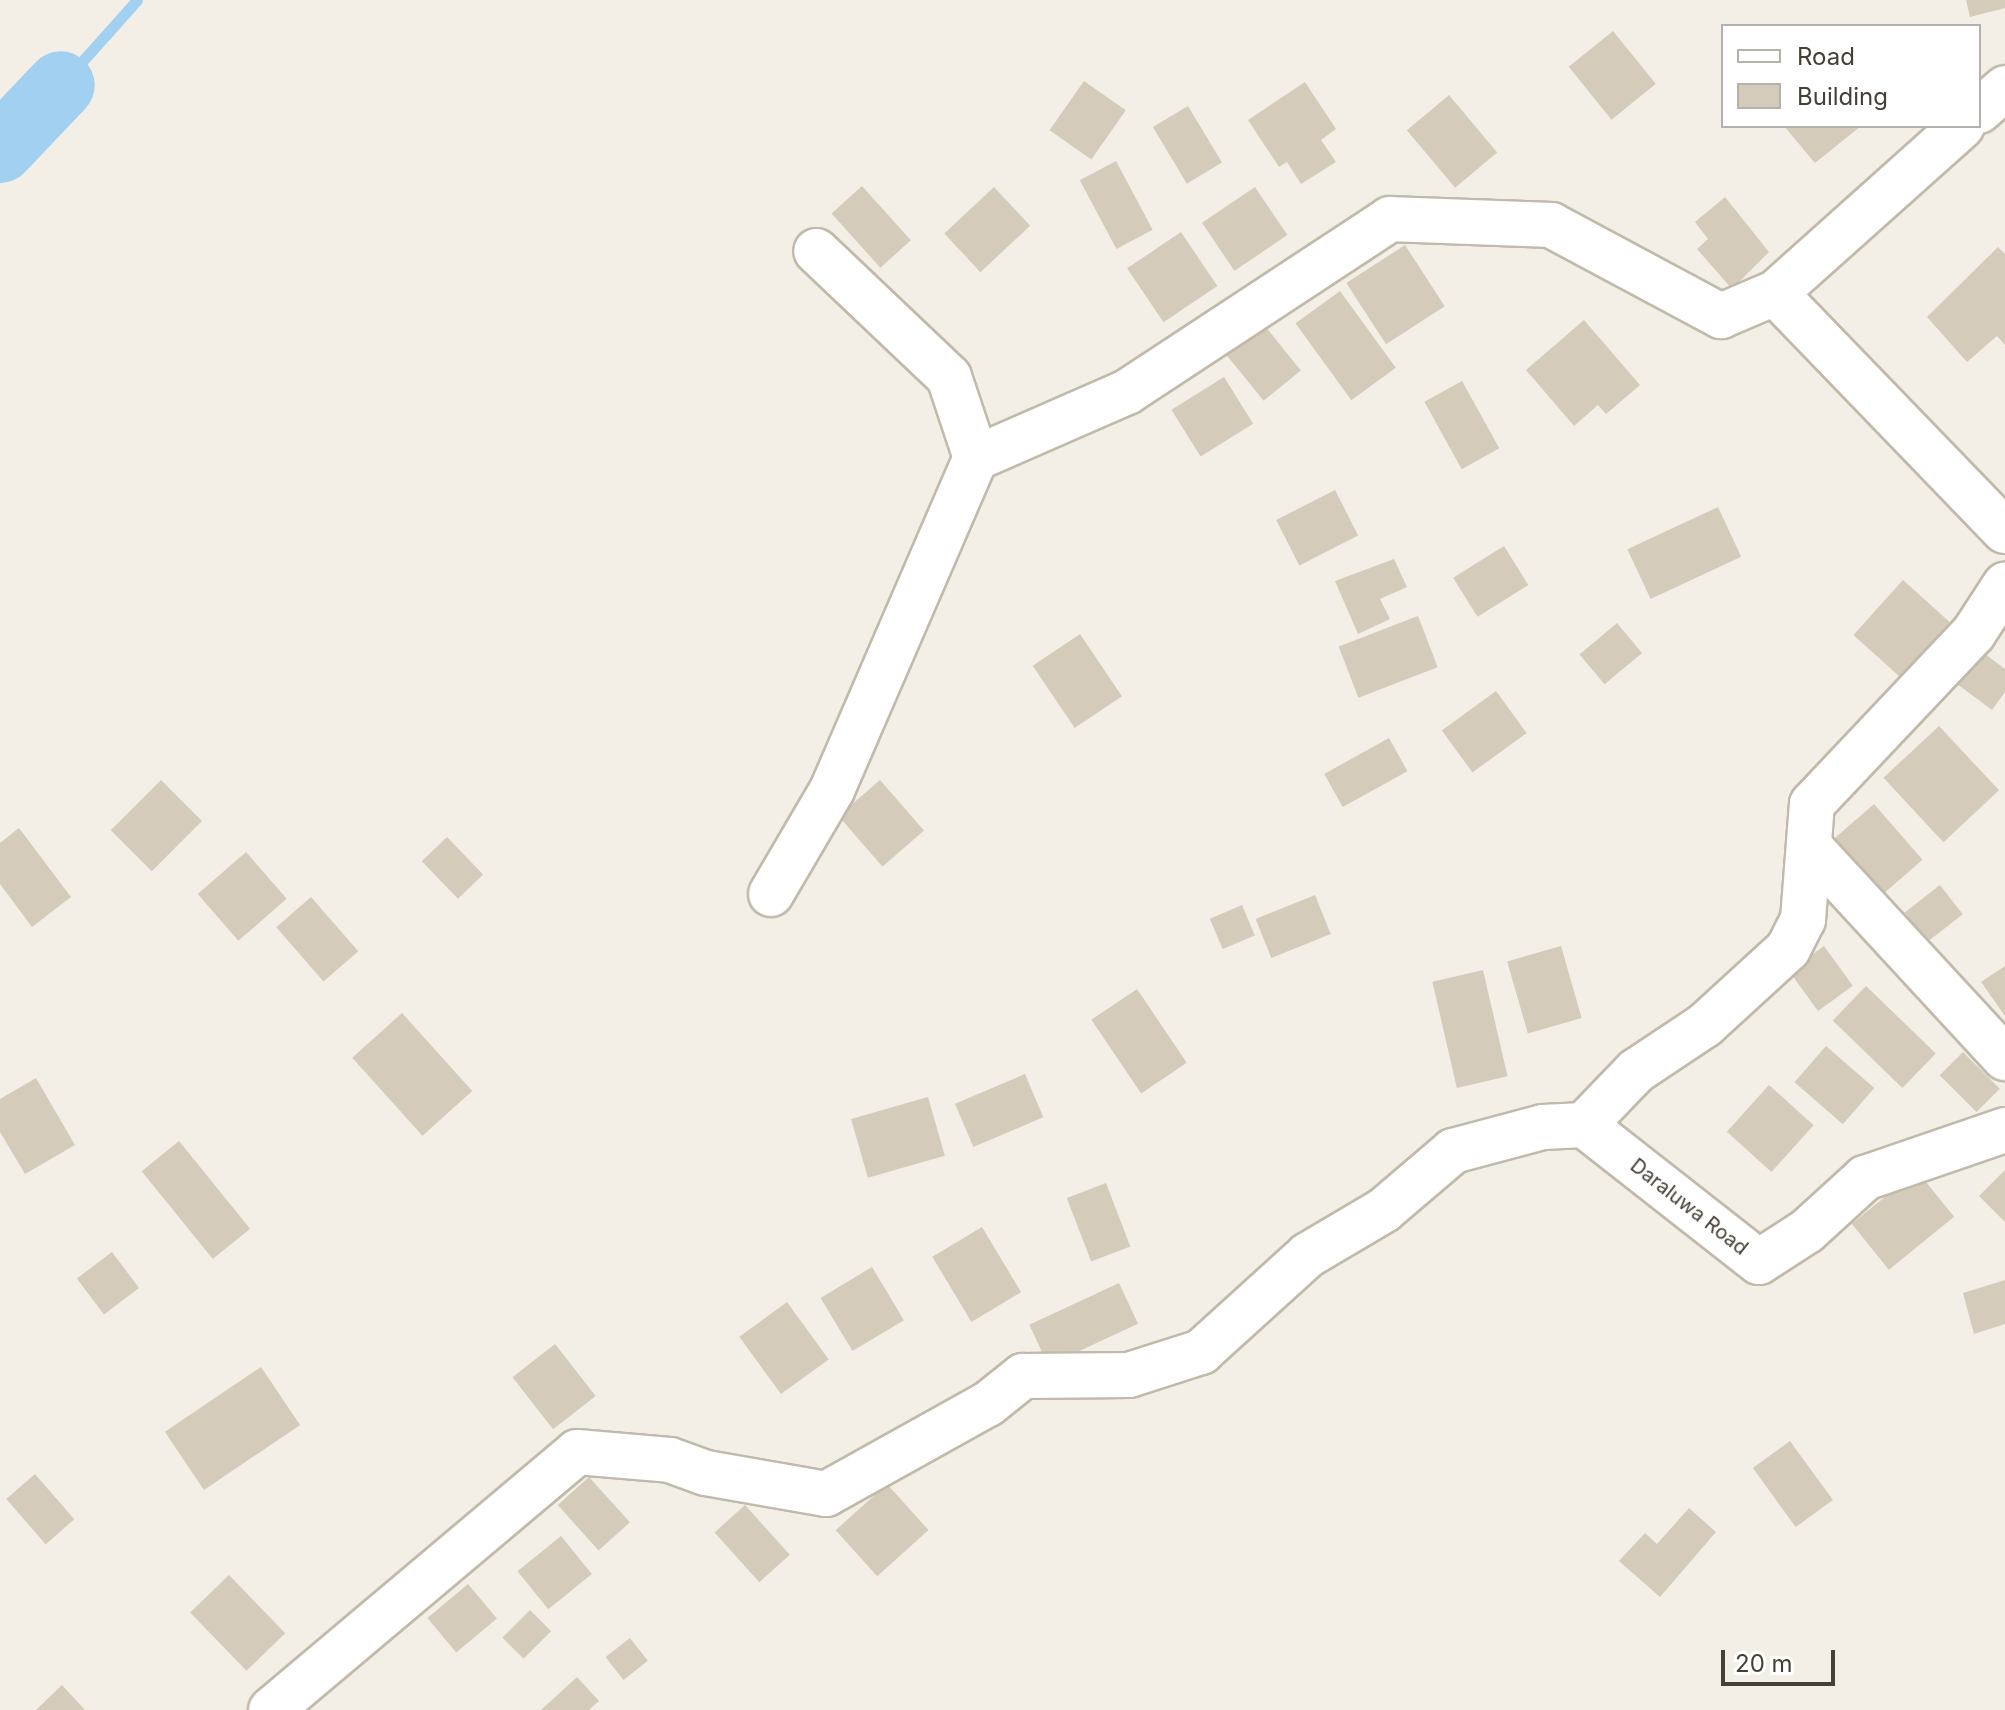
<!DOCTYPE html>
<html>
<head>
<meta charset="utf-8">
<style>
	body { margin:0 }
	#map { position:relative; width:2005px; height:1710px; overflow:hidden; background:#f3efe6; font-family:Inter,sans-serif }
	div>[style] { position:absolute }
	.stream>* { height:11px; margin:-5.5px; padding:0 5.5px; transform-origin:5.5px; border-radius:5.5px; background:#a2d0f0 }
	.river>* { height:68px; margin:-34px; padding:0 34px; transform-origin:34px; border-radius:34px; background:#a2d0f0 }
	.building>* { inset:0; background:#d5cbbb; transform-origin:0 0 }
	.roads { filter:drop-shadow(2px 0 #c1baab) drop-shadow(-2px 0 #c1baab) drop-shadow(0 2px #c1baab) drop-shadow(0 -2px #c1baab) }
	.minor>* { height:44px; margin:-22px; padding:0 22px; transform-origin:22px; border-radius:22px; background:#fff }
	span { translate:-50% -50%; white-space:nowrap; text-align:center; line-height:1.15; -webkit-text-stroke:7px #fff; paint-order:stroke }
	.street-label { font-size:20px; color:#463f35 }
	.legend { position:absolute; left:1721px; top:24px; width:260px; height:104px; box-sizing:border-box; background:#fff; border:2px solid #b5b2ae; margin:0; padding:10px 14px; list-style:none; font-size:24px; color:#463f35 }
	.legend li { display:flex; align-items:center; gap:16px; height:40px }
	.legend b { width:40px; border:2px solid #b5b2ae }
	.scale { position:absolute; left:1721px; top:1650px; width:114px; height:36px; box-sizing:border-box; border:4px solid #463f35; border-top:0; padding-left:10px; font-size:24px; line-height:28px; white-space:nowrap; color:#463f35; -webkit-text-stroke:6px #fff; paint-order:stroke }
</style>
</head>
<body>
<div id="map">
	<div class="stream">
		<i style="left:61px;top:85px;width:114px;rotate:-48.2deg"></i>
	</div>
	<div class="river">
		<i style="left:0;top:149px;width:88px;rotate:-46.4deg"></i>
	</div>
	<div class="building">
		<i style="clip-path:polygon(1966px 0,2005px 0,2005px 8px,1970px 17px)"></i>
		<i style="left:1613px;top:31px;width:68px;height:57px;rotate:51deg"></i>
		<i style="left:1084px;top:81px;width:51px;height:60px;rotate:35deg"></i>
		<i style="clip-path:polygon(1305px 82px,1336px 129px,1321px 140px,1336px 162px,1301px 184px,1287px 162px,1279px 167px,1248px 120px)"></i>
		<i style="left:1449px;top:95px;width:75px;height:55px;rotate:50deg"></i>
		<i style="left:1188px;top:106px;width:66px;height:41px;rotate:59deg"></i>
		<i style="clip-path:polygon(1784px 126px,1861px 126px,1815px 163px)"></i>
		<i style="left:1116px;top:161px;width:78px;height:41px;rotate:62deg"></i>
		<i style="left:862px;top:186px;width:73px;height:41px;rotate:48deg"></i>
		<i style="left:994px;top:187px;width:53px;height:68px;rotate:47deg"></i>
		<i style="left:1255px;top:187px;width:58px;height:64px;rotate:56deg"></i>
		<i style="clip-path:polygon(1725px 197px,1769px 252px,1732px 289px,1697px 249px,1708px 239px,1695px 222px)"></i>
		<i style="left:1181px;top:232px;width:65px;height:65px;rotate:56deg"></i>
		<i style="left:1405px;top:245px;width:73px;height:70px;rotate:57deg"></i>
		<i style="clip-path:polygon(1998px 247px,2005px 254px,2005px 345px,1997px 336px,1967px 362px,1927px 317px)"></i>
		<i style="left:1340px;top:291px;width:95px;height:55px;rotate:54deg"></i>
		<i style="left:1260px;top:320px;width:65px;height:48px;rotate:51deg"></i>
		<i style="clip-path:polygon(1584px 320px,1640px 385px,1606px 414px,1598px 405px,1574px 426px,1526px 370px)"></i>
		<i style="left:1224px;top:377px;width:55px;height:62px;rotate:58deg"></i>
		<i style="left:1462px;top:381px;width:77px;height:43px;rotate:61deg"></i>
		<i style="left:1335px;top:490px;width:51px;height:66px;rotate:63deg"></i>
		<i style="left:1718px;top:507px;width:55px;height:100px;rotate:65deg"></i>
		<i style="left:1504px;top:546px;width:46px;height:60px;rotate:58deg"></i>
		<i style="clip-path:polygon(1394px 559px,1407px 587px,1380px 599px,1390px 619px,1358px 634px,1335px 581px)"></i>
		<i style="left:1903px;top:580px;width:63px;height:74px;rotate:42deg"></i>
		<i style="left:1418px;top:616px;width:55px;height:85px;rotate:69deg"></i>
		<i style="left:1617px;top:623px;width:39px;height:49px;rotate:50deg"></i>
		<i style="left:1080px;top:634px;width:75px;height:57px;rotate:56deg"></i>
		<i style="clip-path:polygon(1977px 648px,2005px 669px,2005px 692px,1992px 710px,1953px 681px)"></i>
		<i style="left:1496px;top:691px;width:52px;height:67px;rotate:54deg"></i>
		<i style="left:1939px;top:726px;width:88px;height:76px;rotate:47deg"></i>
		<i style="left:1389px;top:738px;width:38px;height:74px;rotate:61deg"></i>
		<i style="left:161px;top:780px;width:58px;height:71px;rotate:45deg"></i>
		<i style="left:880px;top:780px;width:67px;height:55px;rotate:49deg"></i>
		<i style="left:1874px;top:804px;width:74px;height:62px;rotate:49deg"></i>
		<i style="clip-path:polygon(19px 828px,71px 897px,32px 927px,0 884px,0 843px)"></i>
		<i style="left:447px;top:837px;width:52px;height:35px;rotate:46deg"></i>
		<i style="left:246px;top:852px;width:62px;height:64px;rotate:49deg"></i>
		<i style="left:1940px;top:885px;width:37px;height:56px;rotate:52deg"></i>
		<i style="left:1315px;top:895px;width:42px;height:64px;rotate:68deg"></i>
		<i style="left:311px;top:897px;width:72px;height:46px;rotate:49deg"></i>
		<i style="left:1242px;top:905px;width:33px;height:35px;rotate:67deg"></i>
		<i style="left:1561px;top:946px;width:75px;height:56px;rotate:74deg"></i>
		<i style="left:1824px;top:946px;width:49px;height:43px;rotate:54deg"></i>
		<i style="clip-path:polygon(2005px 966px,2005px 1016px,1981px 982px)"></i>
		<i style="left:1483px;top:970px;width:109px;height:52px;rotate:77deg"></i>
		<i style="left:1866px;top:986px;width:97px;height:48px;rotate:44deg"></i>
		<i style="left:1137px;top:989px;width:89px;height:55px;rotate:56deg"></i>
		<i style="left:402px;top:1013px;width:105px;height:67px;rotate:48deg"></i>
		<i style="left:1826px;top:1046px;width:64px;height:48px;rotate:41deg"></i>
		<i style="left:1963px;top:1052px;width:52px;height:33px;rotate:45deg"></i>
		<i style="left:1025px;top:1074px;width:47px;height:76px;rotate:67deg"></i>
		<i style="clip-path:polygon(36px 1078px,75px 1145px,25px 1174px,0 1132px,0 1099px)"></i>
		<i style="left:1769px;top:1085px;width:60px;height:63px;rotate:42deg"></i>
		<i style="left:928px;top:1097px;width:61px;height:80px;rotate:74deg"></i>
		<i style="left:179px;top:1141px;width:113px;height:48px;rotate:51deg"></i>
		<i style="clip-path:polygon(2005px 1170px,2005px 1222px,1979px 1196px)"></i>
		<i style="left:1917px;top:1171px;width:59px;height:84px;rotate:51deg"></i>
		<i style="left:1106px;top:1183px;width:68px;height:42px;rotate:69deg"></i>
		<i style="left:982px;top:1227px;width:76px;height:58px;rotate:59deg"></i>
		<i style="left:112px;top:1252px;width:45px;height:44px;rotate:53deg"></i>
		<i style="left:872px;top:1267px;width:62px;height:60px;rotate:59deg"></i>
		<i style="clip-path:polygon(2005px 1280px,2005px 1324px,1974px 1334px,1963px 1293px)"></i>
		<i style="left:1119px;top:1283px;width:45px;height:99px;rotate:65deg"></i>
		<i style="left:787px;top:1302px;width:71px;height:59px;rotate:54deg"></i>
		<i style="left:555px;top:1344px;width:66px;height:54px;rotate:52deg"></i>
		<i style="left:261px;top:1367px;width:70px;height:116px;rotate:56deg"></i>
		<i style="left:1790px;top:1441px;width:73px;height:46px;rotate:54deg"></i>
		<i style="left:35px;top:1474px;width:60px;height:38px;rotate:49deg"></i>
		<i style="left:589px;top:1477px;width:61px;height:42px;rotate:48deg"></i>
		<i style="left:887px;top:1484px;width:62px;height:69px;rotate:48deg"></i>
		<i style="left:745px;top:1505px;width:67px;height:41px;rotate:48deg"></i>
		<i style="clip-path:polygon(1689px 1508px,1716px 1532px,1660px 1597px,1619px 1561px,1645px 1533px,1657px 1544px)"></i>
		<i style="left:561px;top:1536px;width:49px;height:56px;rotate:51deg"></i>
		<i style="left:229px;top:1575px;width:81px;height:54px;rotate:46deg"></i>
		<i style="left:468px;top:1584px;width:45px;height:53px;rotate:50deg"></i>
		<i style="left:530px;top:1610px;width:30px;height:39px;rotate:45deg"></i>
		<i style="left:630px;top:1638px;width:29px;height:31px;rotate:52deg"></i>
		<i style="clip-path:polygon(577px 1677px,599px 1701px,589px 1710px,541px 1710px)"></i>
		<i style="clip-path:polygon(62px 1685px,85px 1710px,36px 1710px)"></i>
	</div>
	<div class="roads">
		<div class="minor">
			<i style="left:1979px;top:111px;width:35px;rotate:-41deg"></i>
			<i style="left:1962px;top:126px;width:251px;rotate:138.2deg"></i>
			<i style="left:1775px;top:293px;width:331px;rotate:46deg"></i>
			<i style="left:976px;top:458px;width:165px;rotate:-23.6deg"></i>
			<i style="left:1127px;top:392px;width:315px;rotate:-33.3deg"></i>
			<i style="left:1390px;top:219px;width:161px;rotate:2.1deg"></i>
			<i style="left:1551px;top:225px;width:193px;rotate:28.2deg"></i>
			<i style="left:1721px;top:316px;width:59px;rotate:-23.1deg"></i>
			<i style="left:1811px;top:848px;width:286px;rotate:47.3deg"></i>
			<i style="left:771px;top:894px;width:121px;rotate:-59.6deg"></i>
			<i style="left:832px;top:790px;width:362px;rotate:-66.6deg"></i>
			<i style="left:976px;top:458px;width:85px;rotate:-108.4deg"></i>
			<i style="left:949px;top:377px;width:183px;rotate:-136.5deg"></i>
			<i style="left:1584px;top:1125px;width:222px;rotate:38.1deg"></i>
			<i style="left:1759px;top:1262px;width:57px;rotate:-32.9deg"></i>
			<i style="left:1807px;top:1231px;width:79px;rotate:-42.4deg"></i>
			<i style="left:1865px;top:1178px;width:148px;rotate:-18.9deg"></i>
			<i style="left:271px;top:1710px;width:400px;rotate:-40.1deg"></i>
			<i style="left:577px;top:1452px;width:93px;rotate:4.9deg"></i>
			<i style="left:670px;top:1460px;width:38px;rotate:20deg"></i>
			<i style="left:706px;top:1473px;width:122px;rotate:9.9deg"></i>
			<i style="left:826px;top:1494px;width:185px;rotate:-29.1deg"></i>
			<i style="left:988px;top:1404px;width:45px;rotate:-38.7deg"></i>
			<i style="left:1023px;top:1376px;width:106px;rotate:-0.5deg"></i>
			<i style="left:1129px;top:1375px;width:76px;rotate:-17.7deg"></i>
			<i style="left:1201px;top:1352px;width:144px;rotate:-42.2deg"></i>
			<i style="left:1308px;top:1255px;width:88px;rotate:-30.6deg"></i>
			<i style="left:1384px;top:1210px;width:91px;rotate:-40.5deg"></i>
			<i style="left:1453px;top:1151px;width:93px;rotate:-14.9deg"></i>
			<i style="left:1543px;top:1127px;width:41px;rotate:-2.8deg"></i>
			<i style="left:1584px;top:1125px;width:75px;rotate:-46.1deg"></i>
			<i style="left:1636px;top:1071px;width:83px;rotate:-33.7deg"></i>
			<i style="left:1705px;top:1025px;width:113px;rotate:-42.5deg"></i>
			<i style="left:1788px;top:949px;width:33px;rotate:-63deg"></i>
			<i style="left:1803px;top:920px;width:116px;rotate:-85.6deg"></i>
			<i style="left:1812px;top:804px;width:234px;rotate:-46.6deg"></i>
			<i style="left:1973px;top:634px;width:59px;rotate:-56.9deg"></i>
		</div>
	</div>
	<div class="street-label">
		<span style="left:1689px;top:1207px;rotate:38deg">Daraluwa Road</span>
	</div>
	<ul class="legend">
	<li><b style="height:10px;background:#fff"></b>Road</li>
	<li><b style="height:22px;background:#d5cbbb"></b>Building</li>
	</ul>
	<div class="scale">20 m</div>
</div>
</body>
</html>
